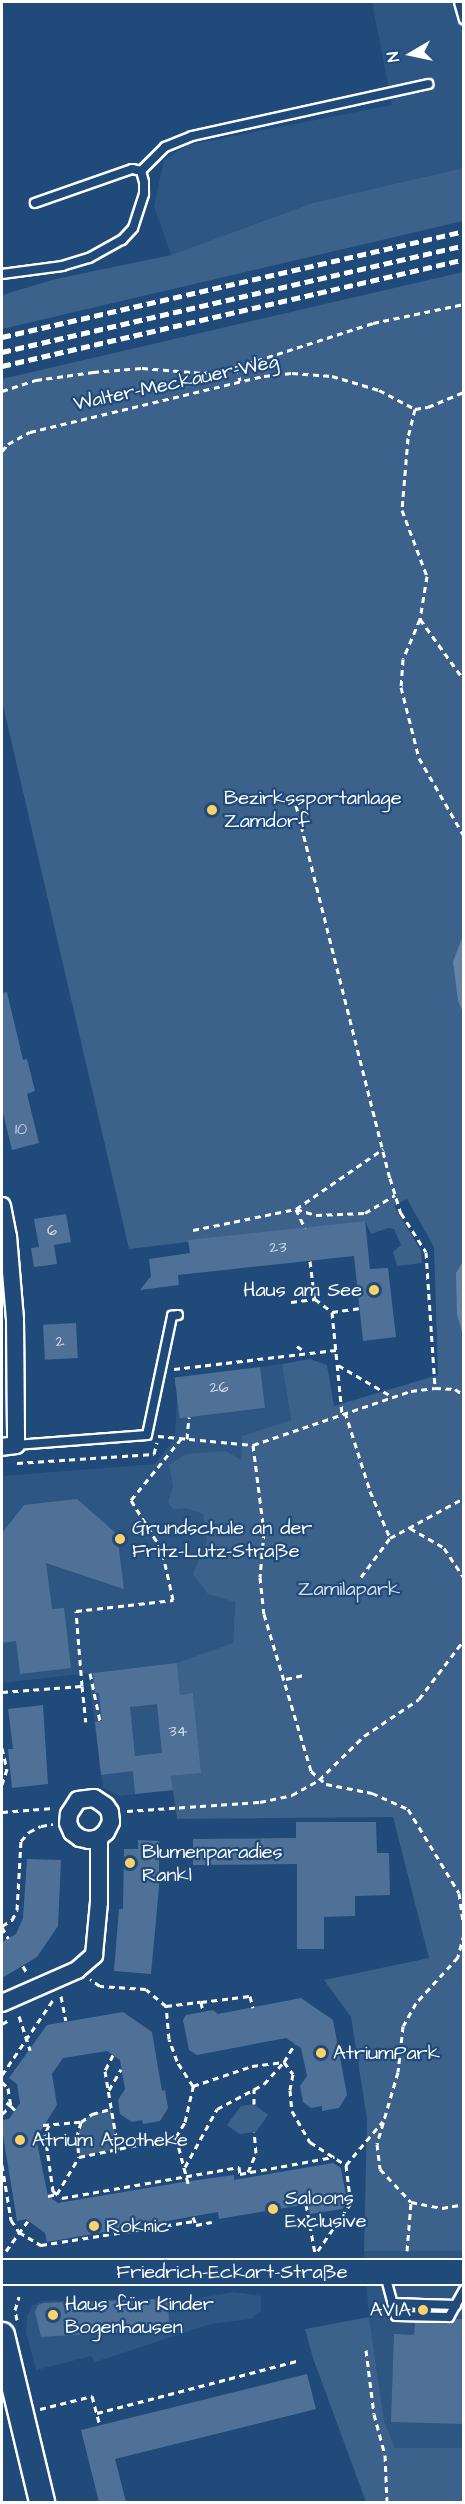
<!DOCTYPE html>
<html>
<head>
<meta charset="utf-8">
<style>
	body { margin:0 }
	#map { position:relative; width:465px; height:2504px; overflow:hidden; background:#1f4a7a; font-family:"Architects Daughter",sans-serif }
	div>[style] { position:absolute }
	.built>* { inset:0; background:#2e5683 }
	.green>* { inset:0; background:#3c618b }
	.water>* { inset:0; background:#6583a4 }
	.building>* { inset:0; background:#507197; transform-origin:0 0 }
	.path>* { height:3px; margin-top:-1.5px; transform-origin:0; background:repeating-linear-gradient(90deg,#fff 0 6px,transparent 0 10.5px) }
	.roads { filter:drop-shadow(2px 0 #fff) drop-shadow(-2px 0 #fff) drop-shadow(0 2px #fff) drop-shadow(0 -2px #fff) }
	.lane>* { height:8px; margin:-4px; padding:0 4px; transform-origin:4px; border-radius:4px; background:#1f4a7a }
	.street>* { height:16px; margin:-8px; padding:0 8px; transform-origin:8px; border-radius:8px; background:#1f4a7a }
	.secondary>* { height:24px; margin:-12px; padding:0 12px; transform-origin:12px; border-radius:12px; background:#1f4a7a }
	.rail>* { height:4.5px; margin-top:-2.25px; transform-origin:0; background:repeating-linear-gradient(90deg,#fff 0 9px,transparent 0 13.5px) }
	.dots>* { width:16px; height:16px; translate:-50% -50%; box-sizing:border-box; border:3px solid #1f4a7a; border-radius:50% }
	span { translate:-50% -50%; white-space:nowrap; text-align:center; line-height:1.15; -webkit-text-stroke:4.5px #1f4a7a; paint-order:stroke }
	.number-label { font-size:16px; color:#d3dce5 }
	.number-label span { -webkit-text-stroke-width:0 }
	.street-label { font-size:20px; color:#fff }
	.poi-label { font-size:20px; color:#fff }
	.left { translate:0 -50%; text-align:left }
	.right { translate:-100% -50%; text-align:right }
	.park-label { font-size:20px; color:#d8dfe8 }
	.frame { position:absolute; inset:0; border:3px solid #fff; pointer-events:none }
	.north { position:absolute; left:381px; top:24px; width:60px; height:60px; -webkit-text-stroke:4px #1f4a7a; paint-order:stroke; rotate:261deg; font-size:16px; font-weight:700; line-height:24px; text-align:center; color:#fff }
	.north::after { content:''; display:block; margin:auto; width:21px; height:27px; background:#fff; clip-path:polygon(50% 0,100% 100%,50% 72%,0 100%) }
</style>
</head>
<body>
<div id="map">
	<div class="built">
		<i style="clip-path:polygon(372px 2px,463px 2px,463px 168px,312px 203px,171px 255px,154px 206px,164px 160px,188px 145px,392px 105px)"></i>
		<i style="clip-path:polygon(282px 1364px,291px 1420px,242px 1436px,233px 1642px,266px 1754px,173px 1790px,119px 1796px,103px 1787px,88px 1673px,2px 1683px,2px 1476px,155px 1464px,175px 1438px,177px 1397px,175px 1378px)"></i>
		<i style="clip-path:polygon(364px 2251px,463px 2251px,463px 2448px,395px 2448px,384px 2420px,369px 2317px)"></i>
		<i style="clip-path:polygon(234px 2292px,261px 2296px,261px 2311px,251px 2319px,211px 2324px,95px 2362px,91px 2356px,36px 2370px,26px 2332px,27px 2316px,32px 2306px,44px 2301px,188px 2300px)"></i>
	</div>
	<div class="green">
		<i style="clip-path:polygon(463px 168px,463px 221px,2px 329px,2px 295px,56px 279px,171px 255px,312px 203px)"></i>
		<i style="clip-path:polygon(463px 272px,463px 2251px,364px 2251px,367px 2119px,351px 2017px,324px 1980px,429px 1958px,393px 1817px,177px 1819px,171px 1776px,201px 1773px,193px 1694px,180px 1695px,177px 1663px,233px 1643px,235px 1602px,208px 1594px,193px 1574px,207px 1541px,203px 1514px,186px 1508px,173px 1509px,168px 1502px,173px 1486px,169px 1465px,186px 1454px,226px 1451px,241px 1460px,242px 1436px,291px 1420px,282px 1364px,310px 1359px,327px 1365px,334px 1406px,438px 1375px,434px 1247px,407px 1199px,394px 1206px,421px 1251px,422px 1263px,397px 1266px,393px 1252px,401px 1245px,394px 1229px,388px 1228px,371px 1234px,365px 1221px,129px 1249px,2px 701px,2px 379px)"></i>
		<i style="clip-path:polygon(254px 2104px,268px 2115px,256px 2132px,239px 2134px,227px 2125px,241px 2106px)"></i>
		<i style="clip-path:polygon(111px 2109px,118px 2149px,79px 2157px,77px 2136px,81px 2122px,92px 2114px)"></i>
		<i style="clip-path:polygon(369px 2317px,384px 2420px,395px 2448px,463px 2448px,463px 2502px,366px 2502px,313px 2358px,305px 2329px)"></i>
	</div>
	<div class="water">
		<i style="clip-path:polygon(463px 935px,463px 1014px,458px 1000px,453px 962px)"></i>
		<i style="clip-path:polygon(463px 1261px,463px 1336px,457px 1314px,456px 1273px)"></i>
	</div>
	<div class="building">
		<i style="clip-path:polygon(7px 992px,23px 1060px,27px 1059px,35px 1091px,27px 1094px,39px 1143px,12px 1150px,2px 1109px,2px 993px)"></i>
		<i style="clip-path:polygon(66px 1214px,71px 1242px,54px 1245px,57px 1264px,34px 1267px,31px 1248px,39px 1247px,34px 1219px)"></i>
		<i style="clip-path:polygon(365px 1221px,370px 1269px,388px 1268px,396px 1337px,363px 1341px,354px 1256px,178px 1275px,179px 1285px,140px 1290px,151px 1276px,149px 1259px,190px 1253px,188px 1240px)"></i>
		<i style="left:76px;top:1323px;width:35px;height:33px;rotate:87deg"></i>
		<i style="left:260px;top:1367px;width:41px;height:86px;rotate:83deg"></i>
		<i style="clip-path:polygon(77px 1499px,117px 1534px,124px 1589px,46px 1563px,52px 1609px,64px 1608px,71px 1668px,20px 1674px,16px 1641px,2px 1643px,2px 1533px,24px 1505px)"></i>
		<i style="clip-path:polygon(evenodd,177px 1663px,180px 1695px,193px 1693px,201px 1773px,171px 1776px,173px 1790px,135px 1794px,133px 1771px,101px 1775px,95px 1722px,102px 1721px,99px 1693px,95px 1693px,93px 1673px,177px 1663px,157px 1704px,162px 1753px,135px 1756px,130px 1707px,157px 1704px)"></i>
		<i style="clip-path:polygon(43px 1705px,48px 1784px,12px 1788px,8px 1749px,13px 1749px,8px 1709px)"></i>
		<i style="clip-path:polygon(296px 1822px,376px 1822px,377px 1853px,389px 1853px,390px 1895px,355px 1896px,355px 1916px,324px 1917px,324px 1949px,297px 1949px,297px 1864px,193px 1865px,193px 1839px,296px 1838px)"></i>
		<i style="clip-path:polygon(138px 1840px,159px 1841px,159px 1887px,151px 1974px,114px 1971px,119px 1909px,123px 1909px,124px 1849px,138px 1849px)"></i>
		<i style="clip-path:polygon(27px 1859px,61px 1860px,58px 1926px,37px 1957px,2px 1978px,2px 1942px,16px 1934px,23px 1918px)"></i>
		<i style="clip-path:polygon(301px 1998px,333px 2020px,347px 2095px,339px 2108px,322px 2111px,322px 2106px,311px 2108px,303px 2102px,300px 2086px,307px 2076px,301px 2048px,286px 2038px,197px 2055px,189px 2050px,183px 2020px,186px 2015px,213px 2010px,218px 2014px)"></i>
		<i style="clip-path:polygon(123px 2012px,152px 2032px,162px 2091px,165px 2090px,168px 2108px,160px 2121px,143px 2124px,142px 2120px,132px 2122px,120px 2114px,118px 2100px,125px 2089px,120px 2060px,107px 2051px,63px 2058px,52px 2074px,57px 2105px,36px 2138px,48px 2196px,58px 2203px,183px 2182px,234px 2175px,234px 2180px,333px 2163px,341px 2168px,347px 2202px,342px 2209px,310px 2214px,308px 2204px,219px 2219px,218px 2212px,47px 2242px,45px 2233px,26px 2219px,17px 2221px,2px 2129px,2px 2120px,9px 2119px,20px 2103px,17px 2084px,9px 2078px,47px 2025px)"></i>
		<i style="clip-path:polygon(152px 2299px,168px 2300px,169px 2322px,142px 2326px,142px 2331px,41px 2337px,35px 2312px,38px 2305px,44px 2303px)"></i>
		<i style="clip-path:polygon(455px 2319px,464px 2319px,464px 2424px,391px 2422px,394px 2334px,414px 2335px,415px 2323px,449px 2323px)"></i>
		<i style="clip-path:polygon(307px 2374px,316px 2409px,115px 2459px,126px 2502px,99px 2502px,81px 2430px)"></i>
	</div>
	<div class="path">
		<i style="left:237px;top:367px;width:14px;rotate:78deg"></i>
		<i style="left:2px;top:391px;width:36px;rotate:-18deg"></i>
		<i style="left:36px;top:380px;width:58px;rotate:-8deg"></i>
		<i style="left:93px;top:372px;width:49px;rotate:-4.7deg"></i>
		<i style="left:142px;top:368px;width:62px;rotate:4.6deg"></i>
		<i style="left:204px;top:373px;width:34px;rotate:-10deg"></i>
		<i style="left:237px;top:367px;width:143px;rotate:-17.9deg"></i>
		<i style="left:373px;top:323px;width:93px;rotate:-11.8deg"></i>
		<i style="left:415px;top:409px;width:30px;rotate:104deg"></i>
		<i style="left:408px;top:438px;width:72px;rotate:94.8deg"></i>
		<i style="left:402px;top:510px;width:71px;rotate:69.3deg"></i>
		<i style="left:427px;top:576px;width:44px;rotate:99.2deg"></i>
		<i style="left:420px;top:619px;width:43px;rotate:113deg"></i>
		<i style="left:403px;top:659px;width:28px;rotate:94deg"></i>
		<i style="left:401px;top:687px;width:73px;rotate:75.8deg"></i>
		<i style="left:419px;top:758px;width:90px;rotate:60deg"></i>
		<i style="left:2px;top:451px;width:9px;rotate:-49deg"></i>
		<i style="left:8px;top:444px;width:25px;rotate:-29deg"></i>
		<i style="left:30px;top:432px;width:241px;rotate:-13.5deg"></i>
		<i style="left:264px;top:376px;width:28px;rotate:-6deg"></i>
		<i style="left:292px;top:373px;width:40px;rotate:4.3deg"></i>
		<i style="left:332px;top:376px;width:49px;rotate:16.6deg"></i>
		<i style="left:379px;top:390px;width:41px;rotate:27.8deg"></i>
		<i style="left:415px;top:409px;width:13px;rotate:-9deg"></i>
		<i style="left:428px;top:407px;width:39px;rotate:-23deg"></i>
		<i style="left:420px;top:619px;width:75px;rotate:54.2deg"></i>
		<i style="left:296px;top:805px;width:385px;rotate:75.9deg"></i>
		<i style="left:390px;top:1178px;width:37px;rotate:73deg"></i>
		<i style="left:401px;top:1213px;width:46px;rotate:57.3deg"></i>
		<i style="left:426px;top:1252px;width:136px;rotate:86.2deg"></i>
		<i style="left:296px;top:1209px;width:21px;rotate:17deg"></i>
		<i style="left:316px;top:1215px;width:49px;rotate:-2.3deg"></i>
		<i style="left:365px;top:1213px;width:35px;rotate:-31deg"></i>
		<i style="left:296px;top:1209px;width:21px;rotate:65deg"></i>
		<i style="left:193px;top:1230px;width:105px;rotate:-11.5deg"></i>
		<i style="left:296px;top:1209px;width:106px;rotate:-34.6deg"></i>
		<i style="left:310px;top:1261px;width:38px;rotate:83deg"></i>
		<i style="left:291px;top:1302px;width:24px;rotate:-7deg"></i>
		<i style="left:315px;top:1299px;width:21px;rotate:37deg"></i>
		<i style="left:332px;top:1312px;width:102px;rotate:84.4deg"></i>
		<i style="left:332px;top:1312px;width:27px;rotate:-8deg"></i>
		<i style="left:297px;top:1346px;width:10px;rotate:37deg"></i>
		<i style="left:338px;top:1365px;width:64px;rotate:30.2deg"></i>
		<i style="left:174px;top:1369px;width:163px;rotate:-6.7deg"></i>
		<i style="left:345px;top:1412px;width:83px;rotate:72.4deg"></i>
		<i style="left:370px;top:1491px;width:51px;rotate:66.9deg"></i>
		<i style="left:158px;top:1436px;width:95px;rotate:5.4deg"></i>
		<i style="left:253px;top:1445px;width:167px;rotate:-18.9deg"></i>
		<i style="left:411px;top:1391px;width:24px;rotate:-7deg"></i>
		<i style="left:435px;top:1388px;width:20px;rotate:3deg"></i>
		<i style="left:455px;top:1389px;width:11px;rotate:34deg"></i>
		<i style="left:187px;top:1439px;width:22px;rotate:-85deg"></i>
		<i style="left:253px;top:1445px;width:88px;rotate:82.8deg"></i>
		<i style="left:264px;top:1532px;width:45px;rotate:95.1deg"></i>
		<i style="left:260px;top:1577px;width:37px;rotate:84deg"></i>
		<i style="left:264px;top:1614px;width:164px;rotate:73.3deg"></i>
		<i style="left:311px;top:1771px;width:20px;rotate:41deg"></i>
		<i style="left:326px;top:1784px;width:47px;rotate:11.1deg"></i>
		<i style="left:372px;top:1793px;width:39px;rotate:24deg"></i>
		<i style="left:408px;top:1809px;width:98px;rotate:58.7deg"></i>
		<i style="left:459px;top:1893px;width:34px;rotate:82deg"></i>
		<i style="left:17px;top:1463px;width:137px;rotate:-3.8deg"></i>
		<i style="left:154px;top:1454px;width:12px;rotate:-76deg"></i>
		<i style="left:410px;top:1528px;width:39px;rotate:30deg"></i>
		<i style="left:444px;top:1548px;width:36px;rotate:56deg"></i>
		<i style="left:361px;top:1577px;width:49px;rotate:-53.4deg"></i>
		<i style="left:390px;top:1538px;width:84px;rotate:-28.4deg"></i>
		<i style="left:90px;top:1673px;width:49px;rotate:78.2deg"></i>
		<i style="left:286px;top:1679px;width:17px;rotate:-13deg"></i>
		<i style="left:82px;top:1686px;width:75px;rotate:-94.6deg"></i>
		<i style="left:76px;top:1611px;width:98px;rotate:-6.5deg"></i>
		<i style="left:173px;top:1600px;width:51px;rotate:-102.4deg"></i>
		<i style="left:162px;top:1550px;width:59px;rotate:-121.8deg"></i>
		<i style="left:131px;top:1500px;width:79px;rotate:-50.7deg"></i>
		<i style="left:2px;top:1692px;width:80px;rotate:-4.3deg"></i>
		<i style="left:82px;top:1686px;width:36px;rotate:84deg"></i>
		<i style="left:2px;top:1748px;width:22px;rotate:77deg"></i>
		<i style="left:7px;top:1769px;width:16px;rotate:108deg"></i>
		<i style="left:127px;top:1811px;width:133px;rotate:-3.9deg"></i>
		<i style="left:260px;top:1802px;width:33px;rotate:-12deg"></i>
		<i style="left:292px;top:1795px;width:31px;rotate:-29deg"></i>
		<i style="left:319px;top:1780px;width:63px;rotate:-44.4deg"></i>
		<i style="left:364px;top:1736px;width:66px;rotate:-33.9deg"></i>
		<i style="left:419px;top:1699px;width:74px;rotate:-52.7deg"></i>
		<i style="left:2px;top:1812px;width:51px;rotate:-4.5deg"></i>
		<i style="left:2px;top:1926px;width:12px;rotate:-31deg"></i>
		<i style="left:12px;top:1920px;width:11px;rotate:-63deg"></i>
		<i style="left:17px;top:1910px;width:69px;rotate:-86.7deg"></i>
		<i style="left:21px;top:1841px;width:12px;rotate:-48deg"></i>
		<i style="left:29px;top:1832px;width:13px;rotate:-27deg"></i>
		<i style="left:41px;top:1826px;width:12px;rotate:-9deg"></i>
		<i style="left:2px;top:1927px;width:13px;rotate:61deg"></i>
		<i style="left:464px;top:1934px;width:24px;rotate:105deg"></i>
		<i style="left:458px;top:1957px;width:62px;rotate:132.4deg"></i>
		<i style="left:416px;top:2003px;width:26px;rotate:119deg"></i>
		<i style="left:403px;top:2026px;width:46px;rotate:96.2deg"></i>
		<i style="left:398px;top:2072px;width:75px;rotate:106.3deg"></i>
		<i style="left:377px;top:2144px;width:25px;rotate:83deg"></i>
		<i style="left:380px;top:2169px;width:45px;rotate:46.8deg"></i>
		<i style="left:411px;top:2202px;width:32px;rotate:11deg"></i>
		<i style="left:442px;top:2208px;width:22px;rotate:-10deg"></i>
		<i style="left:23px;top:1966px;width:10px;rotate:61deg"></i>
		<i style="left:61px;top:1996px;width:25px;rotate:79deg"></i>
		<i style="left:201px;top:2002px;width:49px;rotate:-7deg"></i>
		<i style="left:250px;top:1996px;width:12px;rotate:76deg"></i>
		<i style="left:166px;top:2006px;width:35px;rotate:-7deg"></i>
		<i style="left:201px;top:2002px;width:10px;rotate:79deg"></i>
		<i style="left:19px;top:2016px;width:36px;rotate:72deg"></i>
		<i style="left:2px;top:2024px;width:10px;rotate:-29deg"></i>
		<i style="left:113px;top:2055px;width:18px;rotate:117deg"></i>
		<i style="left:105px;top:2071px;width:79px;rotate:80.5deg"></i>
		<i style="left:2px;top:2075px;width:91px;rotate:-55.8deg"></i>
		<i style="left:2px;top:2082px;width:8px;rotate:45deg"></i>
		<i style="left:8px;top:2088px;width:18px;rotate:81deg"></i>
		<i style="left:11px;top:2106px;width:11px;rotate:-142deg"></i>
		<i style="left:193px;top:2086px;width:62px;rotate:-18.7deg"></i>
		<i style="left:252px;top:2066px;width:32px;rotate:-7deg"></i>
		<i style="left:284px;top:2062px;width:15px;rotate:53deg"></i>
		<i style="left:293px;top:2074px;width:16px;rotate:101deg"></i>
		<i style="left:290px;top:2090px;width:21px;rotate:85deg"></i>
		<i style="left:292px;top:2111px;width:36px;rotate:60deg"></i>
		<i style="left:310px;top:2142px;width:43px;rotate:32.6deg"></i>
		<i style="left:346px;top:2165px;width:38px;rotate:83deg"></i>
		<i style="left:351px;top:2203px;width:60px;rotate:124.8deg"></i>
		<i style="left:109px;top:2090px;width:24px;rotate:-60deg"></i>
		<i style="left:254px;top:2104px;width:15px;rotate:-90deg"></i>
		<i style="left:2px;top:2114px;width:12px;rotate:-42deg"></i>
		<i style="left:11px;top:2106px;width:6px;rotate:45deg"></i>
		<i style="left:81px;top:2122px;width:14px;rotate:-36deg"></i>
		<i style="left:92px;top:2114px;width:20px;rotate:-15deg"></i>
		<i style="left:43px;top:2125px;width:38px;rotate:-5deg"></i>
		<i style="left:81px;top:2122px;width:15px;rotate:106deg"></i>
		<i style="left:77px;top:2136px;width:21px;rotate:85deg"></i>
		<i style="left:49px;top:2125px;width:10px;rotate:114deg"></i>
		<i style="left:45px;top:2134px;width:58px;rotate:82deg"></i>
		<i style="left:53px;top:2191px;width:11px;rotate:38deg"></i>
		<i style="left:62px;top:2198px;width:180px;rotate:-9.9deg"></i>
		<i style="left:239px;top:2167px;width:7px;rotate:82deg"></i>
		<i style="left:240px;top:2174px;width:96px;rotate:-10.3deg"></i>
		<i style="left:176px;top:2137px;width:48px;rotate:75.4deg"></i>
		<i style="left:2px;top:2165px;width:56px;rotate:80.7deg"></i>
		<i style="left:11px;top:2220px;width:14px;rotate:56deg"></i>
		<i style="left:19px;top:2232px;width:26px;rotate:31deg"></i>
		<i style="left:41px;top:2245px;width:155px;rotate:-8.9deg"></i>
		<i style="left:346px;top:2165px;width:57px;rotate:-49.9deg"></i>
		<i style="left:185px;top:2167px;width:66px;rotate:-61.1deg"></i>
		<i style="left:217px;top:2109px;width:53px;rotate:-28deg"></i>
		<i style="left:264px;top:2084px;width:30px;rotate:-48deg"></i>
		<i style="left:284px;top:2062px;width:21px;rotate:-59deg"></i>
		<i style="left:248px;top:2172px;width:21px;rotate:-67deg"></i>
		<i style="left:256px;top:2153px;width:21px;rotate:-95deg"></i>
		<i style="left:48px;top:2196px;width:9px;rotate:-13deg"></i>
		<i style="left:57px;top:2194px;width:43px;rotate:-59.3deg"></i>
		<i style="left:79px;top:2157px;width:99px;rotate:-11.7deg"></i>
		<i style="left:176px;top:2137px;width:17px;rotate:-59deg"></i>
		<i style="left:185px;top:2122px;width:37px;rotate:-77deg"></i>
		<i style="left:193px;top:2086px;width:30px;rotate:-123deg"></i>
		<i style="left:177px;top:2061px;width:23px;rotate:-110deg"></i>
		<i style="left:169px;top:2039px;width:33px;rotate:-95deg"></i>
		<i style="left:166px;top:2006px;width:26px;rotate:-140deg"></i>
		<i style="left:146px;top:1989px;width:46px;rotate:-176.3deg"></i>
		<i style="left:100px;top:1986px;width:12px;rotate:-145deg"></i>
		<i style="left:306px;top:2204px;width:50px;rotate:79.6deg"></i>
		<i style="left:193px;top:2217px;width:9px;rotate:69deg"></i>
		<i style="left:196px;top:2225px;width:16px;rotate:-11deg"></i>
		<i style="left:6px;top:2251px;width:37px;rotate:-54deg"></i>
		<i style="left:407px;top:2251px;width:49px;rotate:-85.3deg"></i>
		<i style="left:17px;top:2320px;width:10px;rotate:-101deg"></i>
		<i style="left:15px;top:2310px;width:14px;rotate:-73deg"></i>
		<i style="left:366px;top:2350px;width:64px;rotate:82.9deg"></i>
		<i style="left:374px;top:2414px;width:42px;rotate:75deg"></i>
		<i style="left:385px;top:2455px;width:47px;rotate:87.6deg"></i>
		<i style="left:40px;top:2409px;width:54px;rotate:-14deg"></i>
		<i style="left:92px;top:2396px;width:31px;rotate:75deg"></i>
		<i style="left:97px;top:2413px;width:207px;rotate:-14.6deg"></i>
	</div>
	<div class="roads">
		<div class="lane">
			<i style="left:459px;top:2px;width:18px;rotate:74deg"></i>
			<i style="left:141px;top:171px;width:34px;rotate:-45deg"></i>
			<i style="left:165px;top:147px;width:29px;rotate:-22deg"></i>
			<i style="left:192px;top:136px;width:242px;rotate:-12.4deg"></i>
			<i style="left:2px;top:274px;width:61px;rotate:-7.6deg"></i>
			<i style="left:62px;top:266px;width:28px;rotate:-17deg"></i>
			<i style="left:89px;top:258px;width:38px;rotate:-29deg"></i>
			<i style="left:122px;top:240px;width:16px;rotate:-47deg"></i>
			<i style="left:133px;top:228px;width:36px;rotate:-72deg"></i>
			<i style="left:144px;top:194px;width:12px;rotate:-90deg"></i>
			<i style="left:144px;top:182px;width:11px;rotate:-105deg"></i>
			<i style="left:141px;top:171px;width:9px;rotate:-167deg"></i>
			<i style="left:132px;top:169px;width:103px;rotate:160.7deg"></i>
			<i style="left:16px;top:1445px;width:131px;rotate:-4.4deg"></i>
			<i style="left:147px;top:1435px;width:122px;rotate:-78.1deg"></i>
			<i style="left:172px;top:1316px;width:6px;rotate:-9deg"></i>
			<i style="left:385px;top:2275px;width:42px;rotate:75deg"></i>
			<i style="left:396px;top:2316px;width:53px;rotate:1.1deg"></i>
			<i style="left:449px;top:2317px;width:31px;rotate:-61deg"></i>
			<i style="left:392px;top:2303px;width:64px;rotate:1.8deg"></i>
		</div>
		<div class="street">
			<i style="left:2px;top:1206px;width:31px;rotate:79deg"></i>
			<i style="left:8px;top:1236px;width:83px;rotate:85.2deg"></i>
			<i style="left:15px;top:1319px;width:126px;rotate:89.5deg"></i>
			<i style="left:16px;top:1445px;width:14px;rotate:172deg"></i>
			<i style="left:2px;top:2003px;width:82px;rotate:-23.7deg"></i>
			<i style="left:77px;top:1970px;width:23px;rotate:-41deg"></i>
			<i style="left:94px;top:1955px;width:53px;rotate:-84.6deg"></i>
			<i style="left:99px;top:1902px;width:64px;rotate:-90deg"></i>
			<i style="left:99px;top:1838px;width:9px;rotate:-41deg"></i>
			<i style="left:106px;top:1832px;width:11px;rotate:-63deg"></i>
			<i style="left:111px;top:1822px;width:10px;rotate:-96deg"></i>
			<i style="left:110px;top:1812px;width:7px;rotate:-124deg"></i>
			<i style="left:106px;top:1806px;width:14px;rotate:-146deg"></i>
			<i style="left:94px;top:1798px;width:16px;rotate:173deg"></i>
			<i style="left:78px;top:1800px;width:17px;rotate:123deg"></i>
			<i style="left:69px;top:1814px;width:9px;rotate:96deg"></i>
			<i style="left:68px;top:1823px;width:10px;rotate:66deg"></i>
			<i style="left:72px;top:1832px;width:10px;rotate:37deg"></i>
			<i style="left:80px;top:1838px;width:9px;rotate:13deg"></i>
			<i style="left:89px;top:1840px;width:10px;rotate:-11deg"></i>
		</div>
		<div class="secondary">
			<i style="left:2px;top:2272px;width:462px"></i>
			<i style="left:2px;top:2335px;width:172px;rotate:76.5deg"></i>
		</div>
	</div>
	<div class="rail">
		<i style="left:2px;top:337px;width:474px;rotate:-12.9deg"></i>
		<i style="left:2px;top:352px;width:474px;rotate:-13deg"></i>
		<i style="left:2px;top:366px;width:474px;rotate:-13deg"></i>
	</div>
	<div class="dots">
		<i style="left:212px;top:810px;background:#ffd166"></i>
		<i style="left:374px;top:1290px;background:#ffd166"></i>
		<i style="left:120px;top:1539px;background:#ffd166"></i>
		<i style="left:130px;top:1863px;background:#ffd166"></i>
		<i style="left:321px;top:2053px;background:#ffd166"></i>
		<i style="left:20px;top:2140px;background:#ffd166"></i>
		<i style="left:273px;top:2209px;background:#ffd166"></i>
		<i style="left:94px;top:2226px;background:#ffd166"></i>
		<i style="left:423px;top:2310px;background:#ffd166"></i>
		<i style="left:53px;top:2315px;background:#ffd166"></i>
	</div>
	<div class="number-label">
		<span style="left:21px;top:1129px">10</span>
		<span style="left:52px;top:1230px">6</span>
		<span style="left:278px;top:1247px">23</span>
		<span style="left:60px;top:1341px">2</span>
		<span style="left:219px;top:1387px">26</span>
		<span style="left:178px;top:1731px">34</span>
	</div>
	<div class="street-label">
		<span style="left:176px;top:383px;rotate:-12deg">Walter-Meckauer-Weg</span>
		<span style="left:232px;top:2272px">Friedrich-Eckart-Straße</span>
	</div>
	<div class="poi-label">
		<span class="left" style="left:224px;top:810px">Bezirkssportanlage<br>Zamdorf</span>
		<span class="right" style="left:362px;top:1290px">Haus am See</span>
		<span class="left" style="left:132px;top:1540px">Grundschule an der<br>Fritz-Lutz-Straße</span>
		<span class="left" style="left:142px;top:1864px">Blumenparadies<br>Rankl</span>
		<span class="left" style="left:333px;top:2053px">AtriumPark</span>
		<span class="left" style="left:32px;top:2140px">Atrium Apotheke</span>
		<span class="left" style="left:285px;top:2210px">Saloons<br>Exclusive</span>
		<span class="left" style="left:106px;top:2226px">Roknic</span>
		<span class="left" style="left:65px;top:2316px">Haus für Kinder<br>Bogenhausen</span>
		<span class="right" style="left:411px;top:2310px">AVIA</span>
	</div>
	<div class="park-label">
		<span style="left:349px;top:1589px">Zamilapark</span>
	</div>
	<div class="frame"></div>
	<div class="north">N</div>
</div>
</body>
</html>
